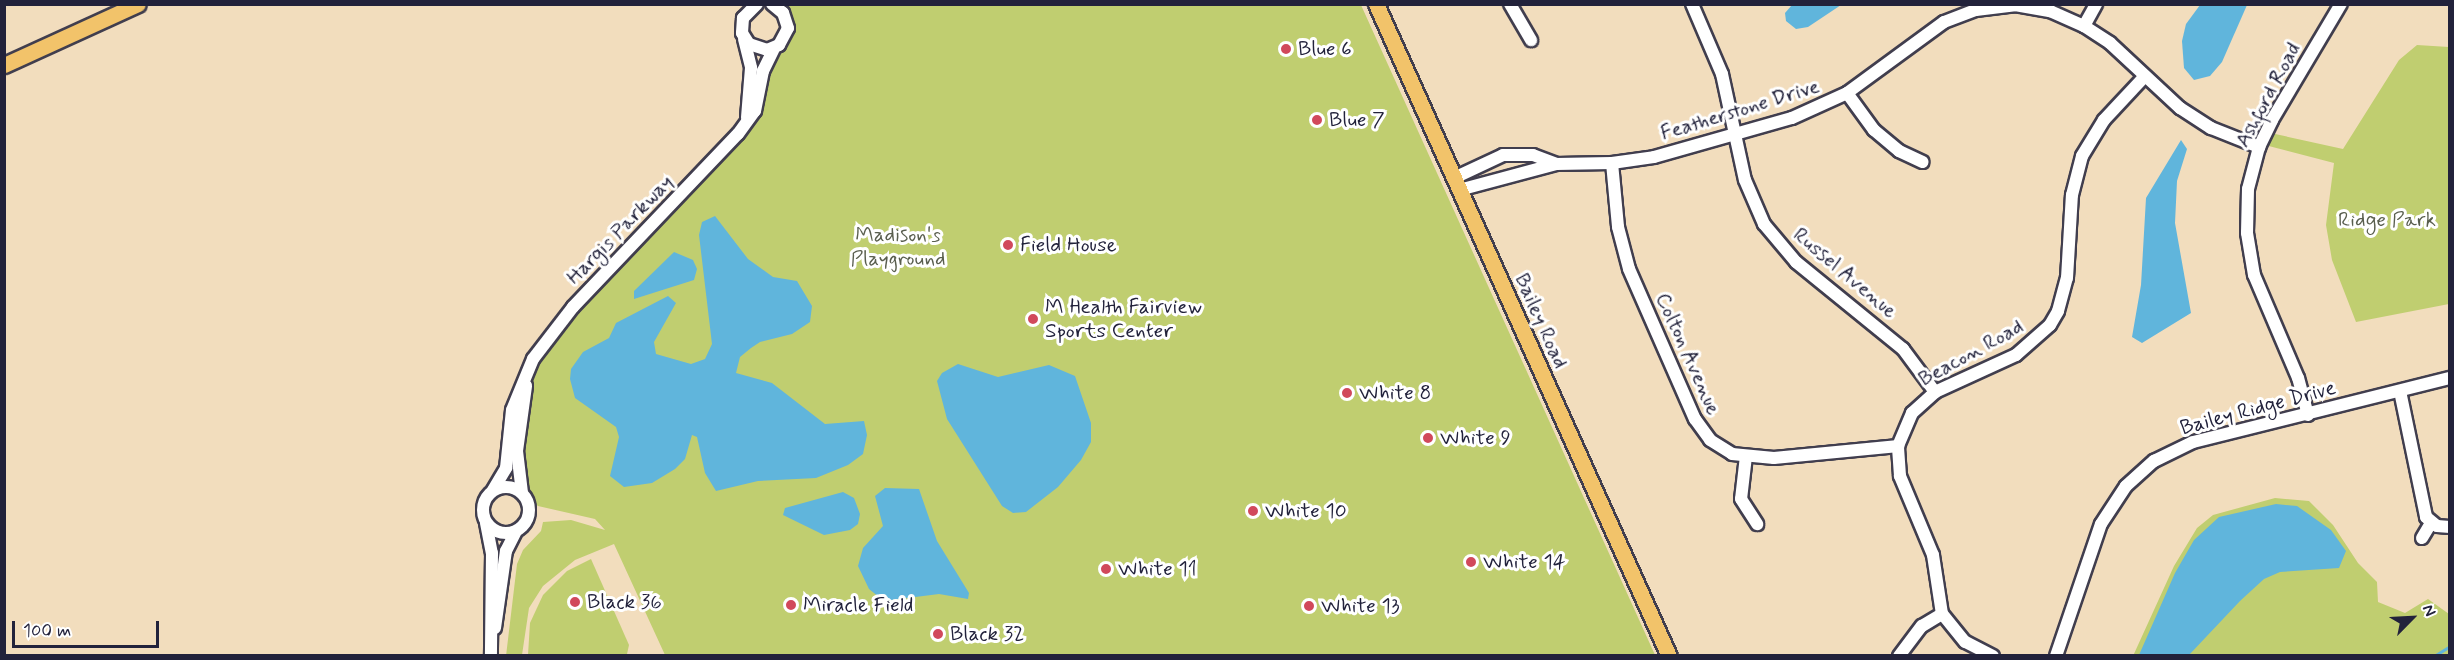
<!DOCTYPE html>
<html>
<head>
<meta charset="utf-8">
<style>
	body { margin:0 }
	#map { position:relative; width:2454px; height:660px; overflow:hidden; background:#f2ddbd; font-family:Mynerve,sans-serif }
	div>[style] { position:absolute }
	.green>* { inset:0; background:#c0ce70 }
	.water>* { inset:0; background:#60b5dc }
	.stream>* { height:3px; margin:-1.5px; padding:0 1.5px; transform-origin:1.5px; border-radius:1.5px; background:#60b5dc }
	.roads { filter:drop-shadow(2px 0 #413e4e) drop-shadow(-2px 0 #413e4e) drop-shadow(0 2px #413e4e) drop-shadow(0 -2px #413e4e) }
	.minor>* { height:12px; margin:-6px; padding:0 6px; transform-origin:6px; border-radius:6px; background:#fff }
	.minor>.ring { margin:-6px; padding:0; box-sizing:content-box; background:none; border:12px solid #fff; border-radius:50% }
	.major>* { height:15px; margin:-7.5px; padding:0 7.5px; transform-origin:7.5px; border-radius:7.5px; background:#f2c36a }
	.dots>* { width:16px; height:16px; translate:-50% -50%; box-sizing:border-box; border:3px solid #fff; border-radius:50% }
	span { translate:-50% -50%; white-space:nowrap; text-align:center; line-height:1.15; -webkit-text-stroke:6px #fff; paint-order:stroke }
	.poi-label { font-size:21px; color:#22223b }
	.left { translate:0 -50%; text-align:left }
	.street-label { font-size:21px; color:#22223b }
	.park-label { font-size:21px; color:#595e4e }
	.frame { position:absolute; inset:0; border:6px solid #22223b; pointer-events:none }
	.north { position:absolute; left:2382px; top:588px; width:60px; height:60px; -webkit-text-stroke:4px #fff; paint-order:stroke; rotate:66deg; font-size:16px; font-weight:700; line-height:24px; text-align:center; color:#22223b }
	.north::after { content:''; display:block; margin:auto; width:21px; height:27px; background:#22223b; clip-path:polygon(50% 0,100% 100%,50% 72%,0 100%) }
	.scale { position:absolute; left:12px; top:621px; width:147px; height:27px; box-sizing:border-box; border:3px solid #22223b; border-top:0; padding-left:8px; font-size:18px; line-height:21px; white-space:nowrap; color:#22223b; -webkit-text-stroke:4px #fff; paint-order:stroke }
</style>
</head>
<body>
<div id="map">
	<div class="green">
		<i style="clip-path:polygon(775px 4px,1361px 5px,1655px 655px,665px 655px,614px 544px,575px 560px,543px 586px,529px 608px,522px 655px,506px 656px,517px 564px,523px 550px,541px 531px,543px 522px,571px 520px,605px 530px,595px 519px,538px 506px,522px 493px,517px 451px,533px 359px,730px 143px,786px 35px)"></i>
		<i style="clip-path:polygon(2417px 45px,2449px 47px,2449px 304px,2356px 322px,2332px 260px,2326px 225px,2334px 163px,2261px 144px,2266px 132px,2343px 149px,2399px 60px)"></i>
		<i style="clip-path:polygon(2275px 498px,2309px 501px,2333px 525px,2358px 563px,2377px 582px,2378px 602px,2405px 613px,2428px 599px,2449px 614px,2449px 655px,2133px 656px,2174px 566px,2197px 528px,2213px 515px)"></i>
		<i style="clip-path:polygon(591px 559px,629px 645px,627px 654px,528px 655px,530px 623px,543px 595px,567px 571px)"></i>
	</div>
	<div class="water">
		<i style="clip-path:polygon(1792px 5px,1792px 4px,1841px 5px,1808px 27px,1796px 29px,1786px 21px,1785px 13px)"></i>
		<i style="clip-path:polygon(2200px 5px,2247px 5px,2222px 62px,2210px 76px,2194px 80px,2184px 68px,2182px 41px,2186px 24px)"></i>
		<i style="clip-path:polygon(2181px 140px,2187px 149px,2177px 181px,2175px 223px,2191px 313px,2142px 343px,2132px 337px,2141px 285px,2146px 198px)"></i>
		<i style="clip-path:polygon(715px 216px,748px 259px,773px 277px,797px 281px,812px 306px,810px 322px,792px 334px,760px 342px,751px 348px,740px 357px,736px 373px,772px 383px,825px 424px,864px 421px,867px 435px,863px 454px,848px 465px,816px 478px,758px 481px,716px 491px,705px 473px,697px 437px,692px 435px,685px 459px,675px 469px,652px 483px,624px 487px,610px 476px,619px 437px,616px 427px,575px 398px,570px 379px,571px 369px,583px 352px,609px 338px,616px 323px,668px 296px,676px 303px,654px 342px,656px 354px,691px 364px,705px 359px,712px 344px,699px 235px,702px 222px)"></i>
		<i style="clip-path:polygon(674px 252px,693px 260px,697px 269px,694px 280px,634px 299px,634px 291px)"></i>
		<i style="clip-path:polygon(958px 364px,998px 377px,1049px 365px,1075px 376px,1091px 423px,1091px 442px,1081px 460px,1058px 487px,1026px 512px,1013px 513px,1002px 506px,947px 419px,937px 381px,942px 373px)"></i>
		<i style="clip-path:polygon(885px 488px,919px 489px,937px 541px,969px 593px,968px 599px,939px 594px,884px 601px,869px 589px,858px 566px,863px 548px,883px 526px,875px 496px)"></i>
		<i style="clip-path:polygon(843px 492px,854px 498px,860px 514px,858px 524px,850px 530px,824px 535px,783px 515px,785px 508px)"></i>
		<i style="clip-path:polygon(2276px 504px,2297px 506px,2331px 530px,2346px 551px,2339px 568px,2280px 572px,2264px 579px,2240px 601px,2189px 655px,2139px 655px,2175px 573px,2194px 540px,2219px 517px)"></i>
	</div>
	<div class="stream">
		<i style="left:2434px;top:656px;width:19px;rotate:-32deg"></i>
	</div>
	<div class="roads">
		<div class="minor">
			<i style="left:757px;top:4px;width:20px;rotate:135deg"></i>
			<i style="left:743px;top:18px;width:15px;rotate:94deg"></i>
			<i style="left:742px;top:33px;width:13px;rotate:58deg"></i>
			<i style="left:749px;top:44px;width:19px;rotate:18deg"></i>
			<i style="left:767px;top:50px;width:13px;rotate:-23deg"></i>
			<i style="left:779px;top:45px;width:19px;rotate:-62deg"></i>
			<i style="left:788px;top:28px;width:16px;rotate:-108deg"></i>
			<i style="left:783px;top:13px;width:14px;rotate:-141deg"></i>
			<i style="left:1510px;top:4px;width:42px;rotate:59.7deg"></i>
			<i style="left:1692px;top:4px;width:76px;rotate:66.8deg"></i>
			<i style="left:1722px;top:74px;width:108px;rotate:77.8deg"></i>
			<i style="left:1745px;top:180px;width:48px;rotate:66.6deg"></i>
			<i style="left:1764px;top:224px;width:50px;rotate:49.9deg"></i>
			<i style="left:1796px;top:262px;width:138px;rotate:39.1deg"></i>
			<i style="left:1903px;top:349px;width:54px;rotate:53.3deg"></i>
			<i style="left:2084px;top:26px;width:25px;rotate:-61deg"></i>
			<i style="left:744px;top:39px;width:30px;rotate:76deg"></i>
			<i style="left:751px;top:68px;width:50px;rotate:94.6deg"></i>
			<i style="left:1847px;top:93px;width:46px;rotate:53.9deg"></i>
			<i style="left:1874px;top:130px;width:33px;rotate:40deg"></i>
			<i style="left:1899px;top:151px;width:26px;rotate:25deg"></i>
			<i style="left:1612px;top:163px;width:64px;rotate:84.6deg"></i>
			<i style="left:1618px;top:227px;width:43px;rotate:75.3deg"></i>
			<i style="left:1629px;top:269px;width:164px;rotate:66.3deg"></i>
			<i style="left:1695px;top:419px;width:26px;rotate:54deg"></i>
			<i style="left:1710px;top:440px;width:26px;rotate:32deg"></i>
			<i style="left:1732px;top:454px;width:42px;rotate:5.4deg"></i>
			<i style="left:1774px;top:458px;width:125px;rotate:-5.5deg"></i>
			<i style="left:1454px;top:178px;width:54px;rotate:-25.1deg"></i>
			<i style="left:1503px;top:155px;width:30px"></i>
			<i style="left:1533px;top:155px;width:25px;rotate:21deg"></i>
			<i style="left:1459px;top:190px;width:100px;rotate:-15deg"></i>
			<i style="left:1556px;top:164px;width:56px;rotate:-1deg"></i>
			<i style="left:1612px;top:163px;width:42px;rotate:-8.1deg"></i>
			<i style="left:1654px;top:157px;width:143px;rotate:-15.8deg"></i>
			<i style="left:1792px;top:118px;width:60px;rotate:-24.4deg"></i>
			<i style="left:1847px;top:93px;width:120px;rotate:-36.2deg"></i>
			<i style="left:1944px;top:22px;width:34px;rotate:-21deg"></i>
			<i style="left:1976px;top:10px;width:39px;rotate:-7deg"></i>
			<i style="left:2015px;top:5px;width:36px;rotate:10deg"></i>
			<i style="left:2050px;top:11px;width:37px;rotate:24deg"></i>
			<i style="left:2084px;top:26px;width:31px;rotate:33deg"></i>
			<i style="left:2110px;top:43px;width:96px;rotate:42.9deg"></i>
			<i style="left:2180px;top:108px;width:37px;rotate:33deg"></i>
			<i style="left:2211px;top:128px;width:52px;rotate:21.6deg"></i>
			<i style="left:2400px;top:391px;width:129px;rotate:78.3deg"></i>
			<i style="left:2426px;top:517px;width:14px;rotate:39deg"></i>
			<i style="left:2437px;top:526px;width:13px;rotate:4deg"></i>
			<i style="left:2308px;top:415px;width:38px;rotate:-105deg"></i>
			<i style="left:2298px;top:378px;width:112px;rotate:-113.1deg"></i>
			<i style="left:2254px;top:275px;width:43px;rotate:-99.5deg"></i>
			<i style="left:2247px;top:233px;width:44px;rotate:-88.7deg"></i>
			<i style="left:2248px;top:189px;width:43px;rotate:-75.3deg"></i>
			<i style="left:2259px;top:147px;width:30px;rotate:-64deg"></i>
			<i style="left:2272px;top:120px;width:135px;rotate:-59.3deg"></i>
			<i style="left:1746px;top:456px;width:43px;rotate:96.6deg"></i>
			<i style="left:1741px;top:499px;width:30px;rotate:57deg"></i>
			<i class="ring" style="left:483px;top:487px;width:34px;height:34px"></i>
			<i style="left:493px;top:490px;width:26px;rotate:-59deg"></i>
			<i style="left:506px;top:468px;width:58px;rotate:-84.1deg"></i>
			<i style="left:512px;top:410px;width:55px;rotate:-67.6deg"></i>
			<i style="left:533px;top:359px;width:66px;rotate:-52.4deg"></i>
			<i style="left:573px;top:307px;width:239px;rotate:-46.4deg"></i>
			<i style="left:738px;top:134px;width:29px;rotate:-54deg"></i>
			<i style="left:755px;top:111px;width:41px;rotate:-78.7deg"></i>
			<i style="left:763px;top:71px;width:25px;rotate:-64deg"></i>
			<i style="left:522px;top:493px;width:42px;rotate:-96.8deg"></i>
			<i style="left:517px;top:451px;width:66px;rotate:-82.1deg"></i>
			<i style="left:486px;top:523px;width:31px;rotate:79deg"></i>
			<i style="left:492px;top:553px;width:103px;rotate:90.6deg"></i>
			<i style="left:2422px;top:538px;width:17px;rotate:-59deg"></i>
			<i style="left:495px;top:628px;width:78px;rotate:-81.9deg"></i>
			<i style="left:506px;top:551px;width:22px;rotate:-63deg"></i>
			<i style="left:1899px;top:656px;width:38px;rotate:-53deg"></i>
			<i style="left:1922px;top:626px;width:23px;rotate:-31deg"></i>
			<i style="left:1993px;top:656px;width:31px;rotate:-153deg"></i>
			<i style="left:1965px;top:642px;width:36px;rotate:-129deg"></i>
			<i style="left:1942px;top:614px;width:60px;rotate:-98.7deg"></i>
			<i style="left:1933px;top:555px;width:86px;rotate:-112.7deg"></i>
			<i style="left:1900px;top:476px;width:30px;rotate:-94deg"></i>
			<i style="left:1898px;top:446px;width:36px;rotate:-67deg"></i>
			<i style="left:1912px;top:413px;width:31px;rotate:-42deg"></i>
			<i style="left:1935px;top:392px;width:89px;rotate:-24.6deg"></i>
			<i style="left:2016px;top:355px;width:45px;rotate:-41.4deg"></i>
			<i style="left:2050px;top:325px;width:16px;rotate:-60deg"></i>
			<i style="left:2058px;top:311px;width:34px;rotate:-75deg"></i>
			<i style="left:2067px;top:278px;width:83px;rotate:-86.6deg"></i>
			<i style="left:2072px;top:195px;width:40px;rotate:-75.6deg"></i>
			<i style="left:2082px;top:156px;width:42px;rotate:-58.6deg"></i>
			<i style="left:2104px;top:120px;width:60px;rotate:-47deg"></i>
			<i style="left:2056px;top:656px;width:139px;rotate:-71.2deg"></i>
			<i style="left:2101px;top:524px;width:45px;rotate:-56.7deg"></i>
			<i style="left:2126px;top:486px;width:38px;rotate:-42deg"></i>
			<i style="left:2154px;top:461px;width:43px;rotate:-26deg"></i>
			<i style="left:2193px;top:442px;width:265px;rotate:-14deg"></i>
		</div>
		<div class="major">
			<i style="left:1376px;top:4px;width:715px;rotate:65.8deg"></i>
			<i style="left:4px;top:65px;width:147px;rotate:-24.5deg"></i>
		</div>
	</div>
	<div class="dots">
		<i style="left:1286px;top:49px;background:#d1495b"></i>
		<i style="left:1317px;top:120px;background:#d1495b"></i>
		<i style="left:1008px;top:245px;background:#d1495b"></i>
		<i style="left:1033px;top:319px;background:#d1495b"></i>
		<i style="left:1347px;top:393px;background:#d1495b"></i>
		<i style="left:1428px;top:438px;background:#d1495b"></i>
		<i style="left:1253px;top:511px;background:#d1495b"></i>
		<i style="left:1471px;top:562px;background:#d1495b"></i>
		<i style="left:1106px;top:569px;background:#d1495b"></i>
		<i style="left:575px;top:602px;background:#d1495b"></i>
		<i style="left:791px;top:605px;background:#d1495b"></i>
		<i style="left:1309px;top:606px;background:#d1495b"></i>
		<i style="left:938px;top:634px;background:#d1495b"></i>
	</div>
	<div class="poi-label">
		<span class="left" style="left:1298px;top:49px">Blue 6</span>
		<span class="left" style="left:1329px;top:120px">Blue 7</span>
		<span class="left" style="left:1020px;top:245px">Field House</span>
		<span class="left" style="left:1045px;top:319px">M Health Fairview<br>Sports Center</span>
		<span class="left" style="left:1359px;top:393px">White 8</span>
		<span class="left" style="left:1440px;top:438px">White 9</span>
		<span class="left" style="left:1265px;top:511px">White 10</span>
		<span class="left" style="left:1483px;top:562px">White 14</span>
		<span class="left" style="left:1118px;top:569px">White 11</span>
		<span class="left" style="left:587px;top:602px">Black 36</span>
		<span class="left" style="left:803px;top:605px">Miracle Field</span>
		<span class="left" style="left:1321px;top:606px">White 13</span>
		<span class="left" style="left:950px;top:634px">Black 32</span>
	</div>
	<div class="street-label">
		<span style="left:2268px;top:95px;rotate:-62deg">Ashford Road</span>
		<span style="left:1740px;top:110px;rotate:-17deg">Featherstone Drive</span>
		<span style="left:620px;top:230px;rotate:-46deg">Hargis Parkway</span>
		<span style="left:1845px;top:273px;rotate:40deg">Russel Avenue</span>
		<span style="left:1541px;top:321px;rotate:66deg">Bailey Road</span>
		<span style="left:1971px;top:353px;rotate:-29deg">Beacon Road</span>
		<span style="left:1688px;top:354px;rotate:66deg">Colton Avenue</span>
		<span style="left:2258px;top:408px;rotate:-15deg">Bailey Ridge Drive</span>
	</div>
	<div class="park-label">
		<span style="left:2387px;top:220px">Ridge Park</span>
		<span style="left:898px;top:247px">Madison's<br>Playground</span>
	</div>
	<div class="frame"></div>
	<div class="north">N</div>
	<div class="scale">100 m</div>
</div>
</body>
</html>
